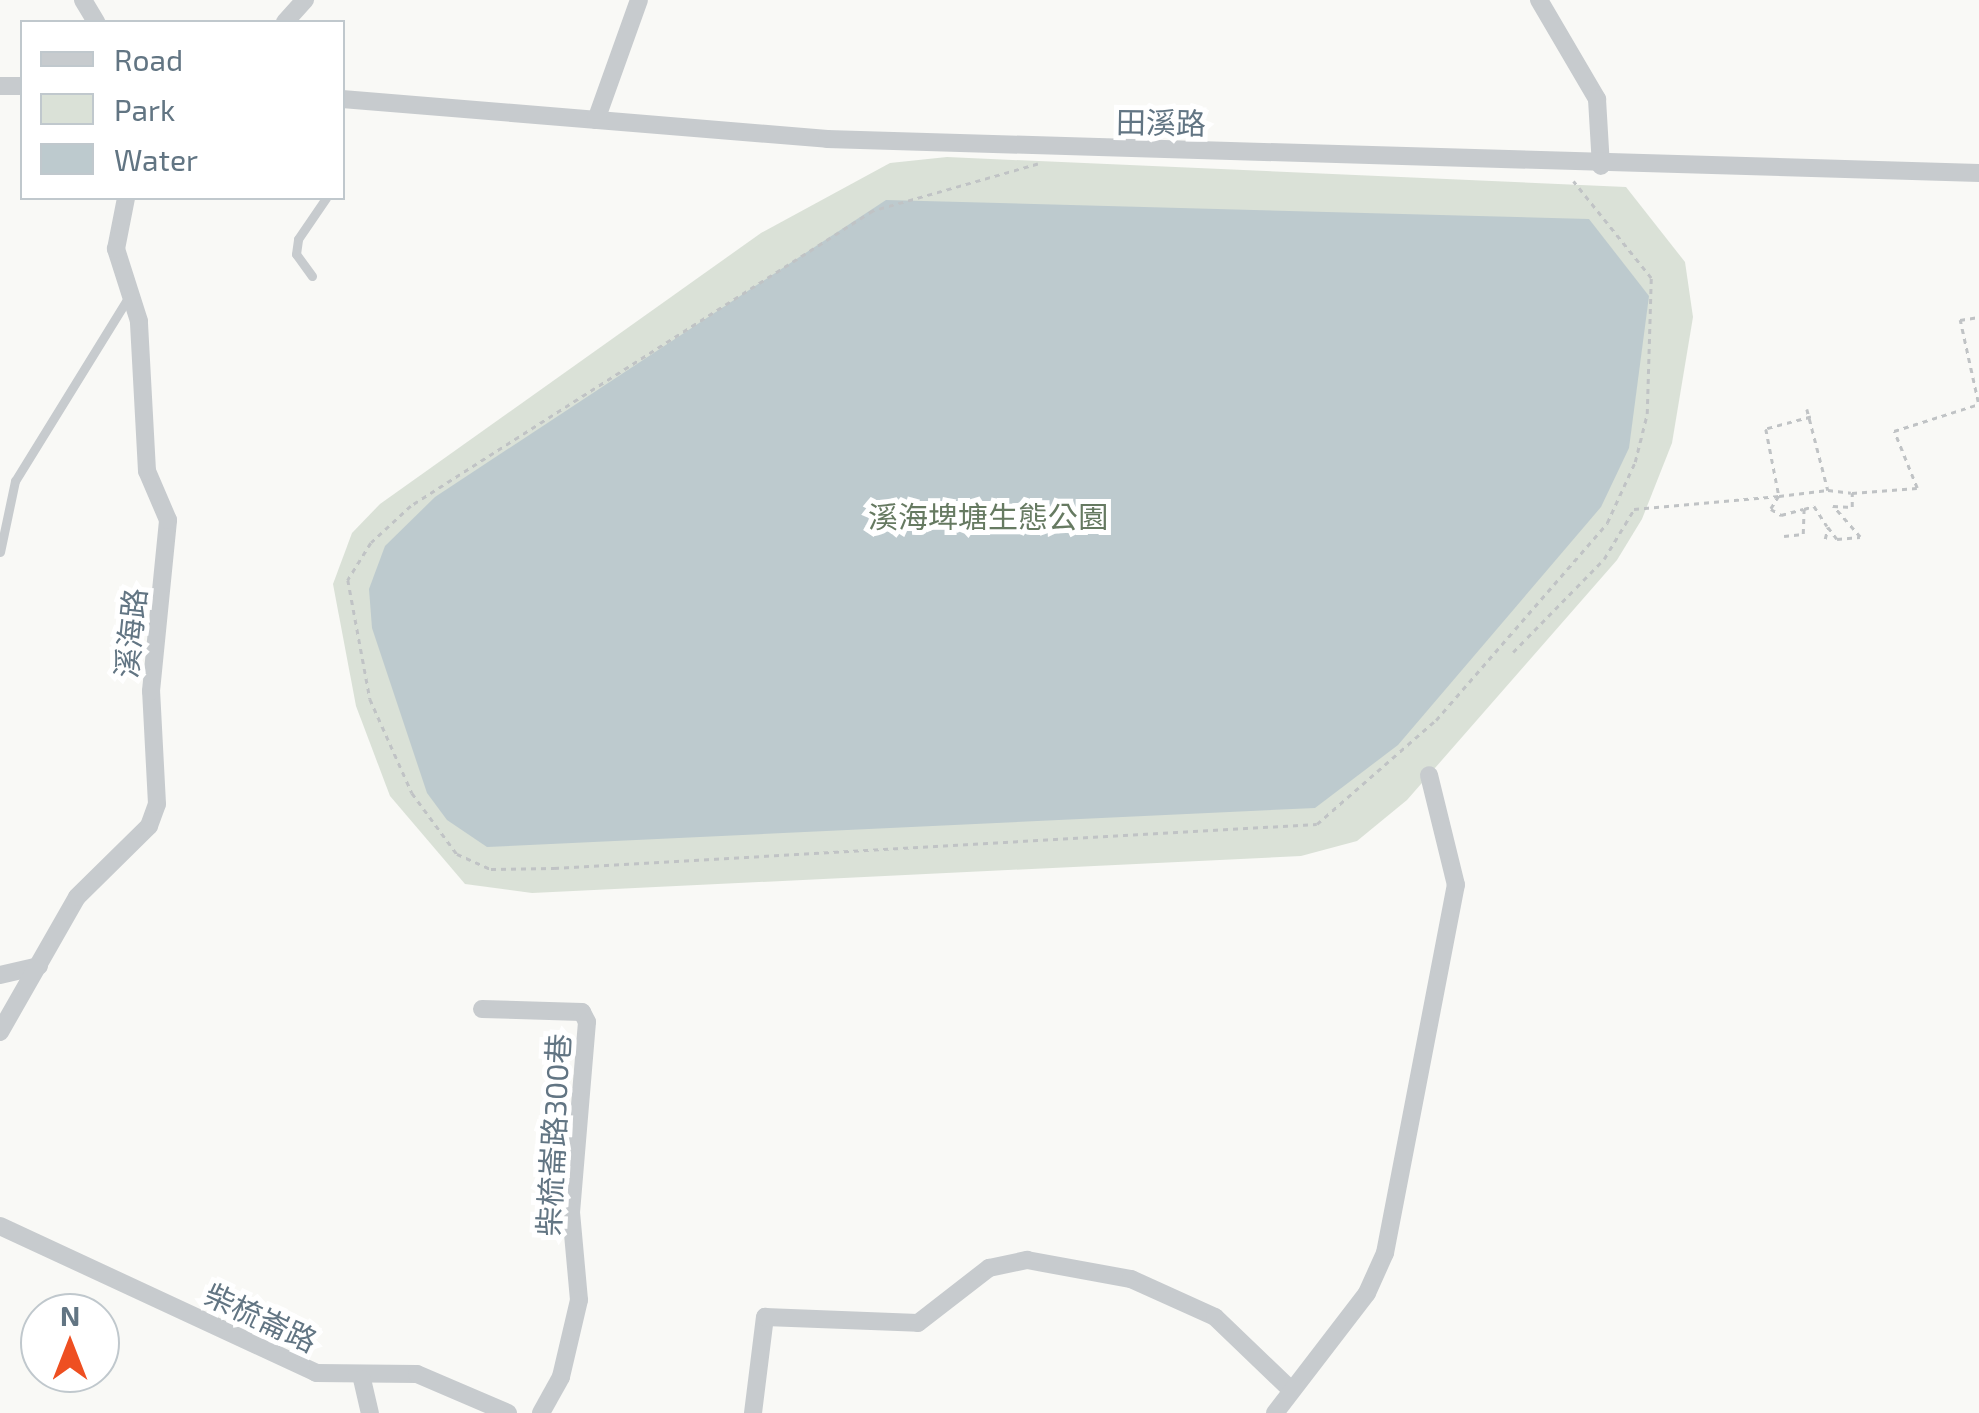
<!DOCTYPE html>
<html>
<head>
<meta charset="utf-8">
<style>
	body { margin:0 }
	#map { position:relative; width:1979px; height:1413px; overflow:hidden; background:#f9f9f6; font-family:"Exo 2","Noto Sans TC",sans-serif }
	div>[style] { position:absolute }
	.green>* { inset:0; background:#dae1d7 }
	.water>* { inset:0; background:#bdcace }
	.path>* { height:2.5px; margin-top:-1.25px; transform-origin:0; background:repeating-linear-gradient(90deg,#c0c3c5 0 5px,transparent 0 10px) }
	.lane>* { height:9px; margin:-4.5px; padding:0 4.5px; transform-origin:4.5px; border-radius:4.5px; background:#c7cbce }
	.street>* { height:18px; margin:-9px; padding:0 9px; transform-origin:9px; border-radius:9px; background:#c7cbce }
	span { translate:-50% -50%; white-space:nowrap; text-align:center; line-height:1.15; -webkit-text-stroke:10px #fff; paint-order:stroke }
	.street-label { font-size:30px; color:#627583 }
	.park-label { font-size:30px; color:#667a61 }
	.legend { position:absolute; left:20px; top:20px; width:325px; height:180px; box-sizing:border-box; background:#fff; border:2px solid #c0c8cd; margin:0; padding:12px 18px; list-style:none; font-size:30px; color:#627583 }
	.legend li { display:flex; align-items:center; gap:20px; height:50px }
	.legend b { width:50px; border:2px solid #c0c8cd }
	.north { position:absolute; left:20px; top:1293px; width:100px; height:100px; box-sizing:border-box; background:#fff; border:2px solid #c0c8cd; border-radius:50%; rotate:0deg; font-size:28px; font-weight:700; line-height:40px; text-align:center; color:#627583 }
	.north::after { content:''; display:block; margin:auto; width:35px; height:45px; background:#ee4f21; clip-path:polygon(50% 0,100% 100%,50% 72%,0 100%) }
</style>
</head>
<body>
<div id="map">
	<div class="green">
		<i style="clip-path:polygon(947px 157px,1626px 187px,1685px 262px,1693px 317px,1672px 443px,1642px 519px,1617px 560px,1407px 800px,1357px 841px,1301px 856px,532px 893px,465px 884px,390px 796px,356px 706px,333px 584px,352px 533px,380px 504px,761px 233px,890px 163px)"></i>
	</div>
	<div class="water">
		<i style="clip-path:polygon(886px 200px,1589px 219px,1649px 296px,1629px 448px,1601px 507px,1398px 745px,1315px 808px,487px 847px,447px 820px,427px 793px,372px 628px,369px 589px,385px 546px,435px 497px)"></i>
	</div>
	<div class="path">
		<i style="left:1038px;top:164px;width:172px;rotate:164.1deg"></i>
		<i style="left:873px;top:211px;width:548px;rotate:147.44deg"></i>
		<i style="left:411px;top:506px;width:54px;rotate:137.2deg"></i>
		<i style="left:371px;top:543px;width:44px;rotate:121.9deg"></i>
		<i style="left:348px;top:580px;width:121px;rotate:79.5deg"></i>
		<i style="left:370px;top:699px;width:103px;rotate:65.9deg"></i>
		<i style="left:412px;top:793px;width:76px;rotate:53.6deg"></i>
		<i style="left:457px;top:854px;width:37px;rotate:24deg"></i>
		<i style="left:491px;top:869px;width:63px;rotate:-0.9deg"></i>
		<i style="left:554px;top:868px;width:764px;rotate:-3.3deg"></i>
		<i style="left:1317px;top:824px;width:158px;rotate:-41.2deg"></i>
		<i style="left:1436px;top:720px;width:261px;rotate:-49deg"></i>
		<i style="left:1607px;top:523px;width:67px;rotate:-65.3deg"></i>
		<i style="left:1635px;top:462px;width:49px;rotate:-76deg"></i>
		<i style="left:1647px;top:414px;width:136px;rotate:-88.3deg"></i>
		<i style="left:1651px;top:278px;width:124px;rotate:-128.8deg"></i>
		<i style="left:1978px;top:402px;width:84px;rotate:-102.4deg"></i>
		<i style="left:1960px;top:320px;width:19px;rotate:-9deg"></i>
		<i style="left:1807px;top:409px;width:84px;rotate:75.5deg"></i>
		<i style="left:1828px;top:490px;width:23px;rotate:7deg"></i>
		<i style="left:1811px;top:417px;width:47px;rotate:165.1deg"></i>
		<i style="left:1766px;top:429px;width:68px;rotate:79deg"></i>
		<i style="left:1779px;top:496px;width:49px;rotate:-7deg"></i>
		<i style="left:1779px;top:496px;width:15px;rotate:122deg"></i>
		<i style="left:1771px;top:509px;width:12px;rotate:31deg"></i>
		<i style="left:1781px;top:515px;width:23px;rotate:-15deg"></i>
		<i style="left:1784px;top:536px;width:19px;rotate:-6deg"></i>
		<i style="left:1803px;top:534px;width:25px;rotate:-88deg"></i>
		<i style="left:1804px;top:509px;width:10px;rotate:-17deg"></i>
		<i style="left:1814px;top:506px;width:24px;rotate:57deg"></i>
		<i style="left:1825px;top:539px;width:12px;rotate:-76deg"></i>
		<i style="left:1828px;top:527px;width:15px;rotate:53deg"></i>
		<i style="left:1837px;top:539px;width:23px;rotate:-5deg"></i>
		<i style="left:1860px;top:537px;width:41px;rotate:-131.1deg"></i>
		<i style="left:1833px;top:506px;width:19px;rotate:3deg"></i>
		<i style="left:1852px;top:507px;width:14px;rotate:-90deg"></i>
		<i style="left:1852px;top:493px;width:65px;rotate:-4.4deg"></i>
		<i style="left:1917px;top:488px;width:61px;rotate:-112deg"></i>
		<i style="left:1894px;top:431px;width:89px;rotate:-17.6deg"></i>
		<i style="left:1513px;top:652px;width:130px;rotate:-45.6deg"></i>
		<i style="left:1604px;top:559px;width:58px;rotate:-59deg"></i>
		<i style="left:1634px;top:509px;width:146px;rotate:-5.1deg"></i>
	</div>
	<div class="lane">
		<i style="left:312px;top:276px;width:27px;rotate:-126deg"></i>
		<i style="left:296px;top:254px;width:15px;rotate:-82deg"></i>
		<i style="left:298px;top:239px;width:50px;rotate:-55.7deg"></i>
		<i style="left:0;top:552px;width:73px;rotate:-78.1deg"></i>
		<i style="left:15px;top:481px;width:219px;rotate:-58.3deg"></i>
	</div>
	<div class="street">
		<i style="left:83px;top:0;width:26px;rotate:59deg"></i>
		<i style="left:1539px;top:0;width:115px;rotate:59.6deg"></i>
		<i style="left:1597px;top:99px;width:67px;rotate:86.6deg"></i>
		<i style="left:285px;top:22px;width:30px;rotate:-48deg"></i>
		<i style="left:0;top:86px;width:22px"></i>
		<i style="left:342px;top:99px;width:487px;rotate:4.7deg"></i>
		<i style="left:827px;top:139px;width:1153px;rotate:1.69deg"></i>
		<i style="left:596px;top:120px;width:127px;rotate:-70.3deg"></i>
		<i style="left:0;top:975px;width:40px;rotate:-13deg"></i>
		<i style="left:482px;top:1009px;width:100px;rotate:1.7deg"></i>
		<i style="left:582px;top:1012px;width:11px;rotate:63deg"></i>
		<i style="left:587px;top:1022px;width:191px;rotate:94.8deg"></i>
		<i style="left:571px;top:1212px;width:88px;rotate:84.8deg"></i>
		<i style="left:579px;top:1300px;width:79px;rotate:103.2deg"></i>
		<i style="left:561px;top:1377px;width:41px;rotate:119.1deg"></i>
		<i style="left:0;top:1032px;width:155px;rotate:-60.3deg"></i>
		<i style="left:77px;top:897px;width:101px;rotate:-44.6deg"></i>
		<i style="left:149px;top:826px;width:23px;rotate:-70deg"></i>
		<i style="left:157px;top:804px;width:113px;rotate:-93deg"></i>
		<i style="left:151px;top:691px;width:172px;rotate:-84.3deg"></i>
		<i style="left:168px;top:520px;width:53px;rotate:-113.2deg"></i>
		<i style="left:147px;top:471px;width:150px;rotate:-93.1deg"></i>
		<i style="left:139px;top:321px;width:76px;rotate:-107.7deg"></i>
		<i style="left:116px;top:249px;width:52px;rotate:-78.9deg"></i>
		<i style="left:0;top:1226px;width:349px;rotate:24.9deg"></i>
		<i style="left:316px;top:1373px;width:101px;rotate:0.6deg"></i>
		<i style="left:417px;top:1374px;width:99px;rotate:23.2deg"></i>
		<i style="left:362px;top:1379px;width:35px;rotate:77deg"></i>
		<i style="left:753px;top:1413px;width:97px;rotate:-82.9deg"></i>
		<i style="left:765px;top:1317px;width:153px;rotate:2.2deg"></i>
		<i style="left:918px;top:1323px;width:90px;rotate:-37.8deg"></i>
		<i style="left:989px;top:1268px;width:39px;rotate:-12deg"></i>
		<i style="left:1027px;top:1260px;width:106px;rotate:10.4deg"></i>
		<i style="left:1131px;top:1279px;width:92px;rotate:24.3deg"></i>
		<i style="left:1215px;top:1317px;width:104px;rotate:43.8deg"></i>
		<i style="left:1275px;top:1413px;width:151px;rotate:-52.5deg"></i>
		<i style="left:1367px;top:1293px;width:44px;rotate:-65.8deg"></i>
		<i style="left:1385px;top:1253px;width:375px;rotate:-79.1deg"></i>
		<i style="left:1456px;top:885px;width:113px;rotate:-103.8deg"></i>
	</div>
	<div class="street-label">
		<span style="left:1161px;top:122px;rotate:1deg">田溪路</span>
		<span style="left:130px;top:633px;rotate:-84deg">溪海路</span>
		<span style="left:553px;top:1135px;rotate:-87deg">柴梳崙路300巷</span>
		<span style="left:261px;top:1317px;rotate:25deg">柴梳崙路</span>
	</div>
	<div class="park-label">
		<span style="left:988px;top:516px">溪海埤塘生態公園</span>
	</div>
	<ul class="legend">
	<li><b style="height:12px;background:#c7cbce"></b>Road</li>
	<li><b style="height:28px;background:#dae1d7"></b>Park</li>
	<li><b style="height:28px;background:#bdcace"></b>Water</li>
	</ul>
	<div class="north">N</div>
</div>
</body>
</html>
